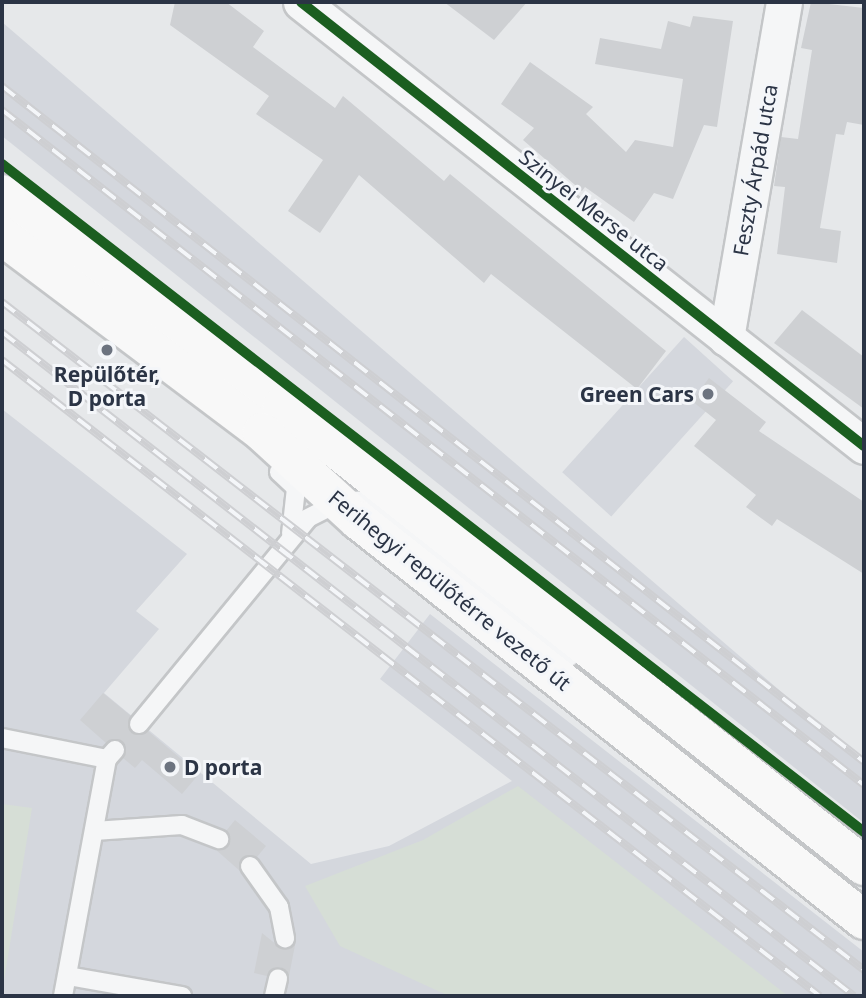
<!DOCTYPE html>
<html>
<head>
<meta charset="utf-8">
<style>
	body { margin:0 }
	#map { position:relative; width:866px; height:998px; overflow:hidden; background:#e6e8ea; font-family:"Noto Sans",sans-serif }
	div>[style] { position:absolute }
	.built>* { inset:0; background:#d4d7dd; transform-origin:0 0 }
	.green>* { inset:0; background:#d6ded6 }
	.building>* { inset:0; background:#ced0d3 }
	.roads { filter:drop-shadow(2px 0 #c4c6c8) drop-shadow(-2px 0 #c4c6c8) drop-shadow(0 2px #c4c6c8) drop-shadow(0 -2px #c4c6c8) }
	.lane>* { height:18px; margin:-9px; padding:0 9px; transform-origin:9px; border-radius:9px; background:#f5f6f7 }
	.street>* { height:35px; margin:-17.5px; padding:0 17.5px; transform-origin:17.5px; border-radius:17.5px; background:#f5f6f7 }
	.primary>* { height:38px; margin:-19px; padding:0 19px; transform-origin:19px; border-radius:19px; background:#f8f8f8 }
	.rail>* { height:8px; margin-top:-4px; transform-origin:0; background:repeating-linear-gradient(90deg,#f4f6f9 0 16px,#cecfd2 0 32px); box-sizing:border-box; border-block:2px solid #cecfd2 }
	.cycleway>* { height:10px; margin:-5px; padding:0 5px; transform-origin:5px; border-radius:5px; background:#1b5e20 }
	.dots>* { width:19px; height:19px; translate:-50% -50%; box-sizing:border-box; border:4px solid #f4f6f9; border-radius:50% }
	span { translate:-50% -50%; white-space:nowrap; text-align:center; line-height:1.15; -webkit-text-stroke:6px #f4f6f9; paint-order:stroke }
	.street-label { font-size:21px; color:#2b3445 }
	.poi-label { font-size:21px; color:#2b3445; font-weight:700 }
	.right { translate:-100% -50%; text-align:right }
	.left { translate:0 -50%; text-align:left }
	.frame { position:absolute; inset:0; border:4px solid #2b3445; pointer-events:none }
</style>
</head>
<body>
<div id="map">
	<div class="built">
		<i style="clip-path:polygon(2px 22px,864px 763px,864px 823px,2px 136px)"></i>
		<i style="left:684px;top:337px;width:66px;height:182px;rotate:42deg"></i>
		<i style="clip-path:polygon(2px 409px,187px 554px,136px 611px,159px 629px,104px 693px,311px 864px,389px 846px,512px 781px,380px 679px,430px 614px,864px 952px,864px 996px,2px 996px)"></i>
	</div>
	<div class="green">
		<i style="clip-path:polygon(518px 786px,788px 996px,449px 996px,340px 946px,305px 886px,423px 840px)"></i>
		<i style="clip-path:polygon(2px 804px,32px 808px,2px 993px)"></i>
	</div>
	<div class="building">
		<i style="clip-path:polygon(175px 2px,226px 2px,264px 31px,253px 47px,335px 108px,343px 96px,444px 181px,450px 174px,627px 319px,666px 351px,637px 389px,491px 274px,484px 283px,359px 175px,320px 233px,288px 211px,323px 160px,256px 114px,269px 96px,170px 25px)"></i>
		<i style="clip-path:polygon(444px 2px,527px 2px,494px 40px)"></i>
		<i style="clip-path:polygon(811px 2px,864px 8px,864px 125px,847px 122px,844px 135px,836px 134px,820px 228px,841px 231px,837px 263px,777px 254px,785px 187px,774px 186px,781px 137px,798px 139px,812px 50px,801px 48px)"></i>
		<i style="clip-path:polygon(693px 16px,733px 21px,717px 127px,704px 125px,673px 199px,654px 193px,634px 222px,585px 187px,582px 191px,523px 140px,534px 128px,501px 104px,530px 62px,593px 107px,586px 114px,626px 152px,635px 140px,673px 147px,683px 79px,595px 64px,600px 38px,661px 49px,668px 21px,690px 27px)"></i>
		<i style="clip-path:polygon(802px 310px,864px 357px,864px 409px,774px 343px)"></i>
		<i style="clip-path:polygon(709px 378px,766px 422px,759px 431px,864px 502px,864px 574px,777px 519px,772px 526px,746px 507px,756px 495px,694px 446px,716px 420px,692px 401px)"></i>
		<i style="clip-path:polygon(103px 693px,131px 716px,131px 732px,148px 731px,199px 774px,182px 794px,142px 760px,135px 768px,123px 758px,122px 741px,106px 743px,80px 720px)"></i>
		<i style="clip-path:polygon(235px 820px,266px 846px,257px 857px,243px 857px,240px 871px,215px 849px,229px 844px,226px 831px)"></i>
		<i style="clip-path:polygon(262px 933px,282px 949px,296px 940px,289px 976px,280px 967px,267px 976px,254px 973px)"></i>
	</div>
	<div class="roads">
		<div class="lane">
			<i style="left:279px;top:472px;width:23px;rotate:43deg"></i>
			<i style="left:296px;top:488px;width:46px;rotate:96.2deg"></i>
			<i style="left:139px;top:724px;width:266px;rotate:-50.6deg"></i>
			<i style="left:308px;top:518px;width:35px;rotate:-27deg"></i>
			<i style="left:339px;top:502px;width:28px;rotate:-4deg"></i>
			<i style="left:367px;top:500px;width:256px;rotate:37.9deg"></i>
			<i style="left:2px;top:738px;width:107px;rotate:11.3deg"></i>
			<i style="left:94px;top:831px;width:88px;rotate:-3.9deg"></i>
			<i style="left:182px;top:825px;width:40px;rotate:21deg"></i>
			<i style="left:250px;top:866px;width:50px;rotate:54.7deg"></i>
			<i style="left:279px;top:907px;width:32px;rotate:79deg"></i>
			<i style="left:68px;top:976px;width:116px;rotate:10deg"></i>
			<i style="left:63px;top:996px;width:241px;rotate:-79.5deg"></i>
			<i style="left:107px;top:759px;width:12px;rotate:-48deg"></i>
			<i style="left:274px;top:996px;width:18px;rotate:-77deg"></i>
		</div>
		<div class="street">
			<i style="left:301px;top:2px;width:717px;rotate:38.26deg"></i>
			<i style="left:726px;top:338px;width:341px;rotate:-80.2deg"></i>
		</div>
		<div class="primary">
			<i style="left:2px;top:194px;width:351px;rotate:37.1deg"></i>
			<i style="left:282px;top:406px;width:742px;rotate:38.32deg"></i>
			<i style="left:2px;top:236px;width:326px;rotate:37deg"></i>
			<i style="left:262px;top:432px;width:130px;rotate:42.5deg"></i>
			<i style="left:358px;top:520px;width:645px;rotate:38.33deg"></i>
		</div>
	</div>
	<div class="rail">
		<i style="left:2px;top:86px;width:1095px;rotate:38.1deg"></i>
		<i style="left:2px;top:110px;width:1095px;rotate:38.06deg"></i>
		<i style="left:2px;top:302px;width:1091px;rotate:37.77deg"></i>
		<i style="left:2px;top:332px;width:1080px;rotate:37.93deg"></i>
		<i style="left:2px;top:360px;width:1036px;rotate:37.87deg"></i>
	</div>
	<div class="cycleway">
		<i style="left:301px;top:2px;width:717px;rotate:38.26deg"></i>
		<i style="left:2px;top:164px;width:1091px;rotate:37.77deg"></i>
	</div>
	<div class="dots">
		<i style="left:107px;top:350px;background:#6c737f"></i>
		<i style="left:708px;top:394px;background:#6c737f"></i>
		<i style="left:170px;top:767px;background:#6c737f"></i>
	</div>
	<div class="street-label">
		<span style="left:755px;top:170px;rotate:-80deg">Feszty Árpád utca</span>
		<span style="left:594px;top:210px;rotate:38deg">Szinyei Merse utca</span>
		<span style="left:450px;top:590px;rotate:39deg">Ferihegyi repülőtérre vezető út</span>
	</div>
	<div class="poi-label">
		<span style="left:107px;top:386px">Repülőtér,<br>D porta</span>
		<span class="right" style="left:694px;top:394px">Green Cars</span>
		<span class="left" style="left:184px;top:767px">D porta</span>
	</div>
	<div class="frame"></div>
</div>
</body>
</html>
